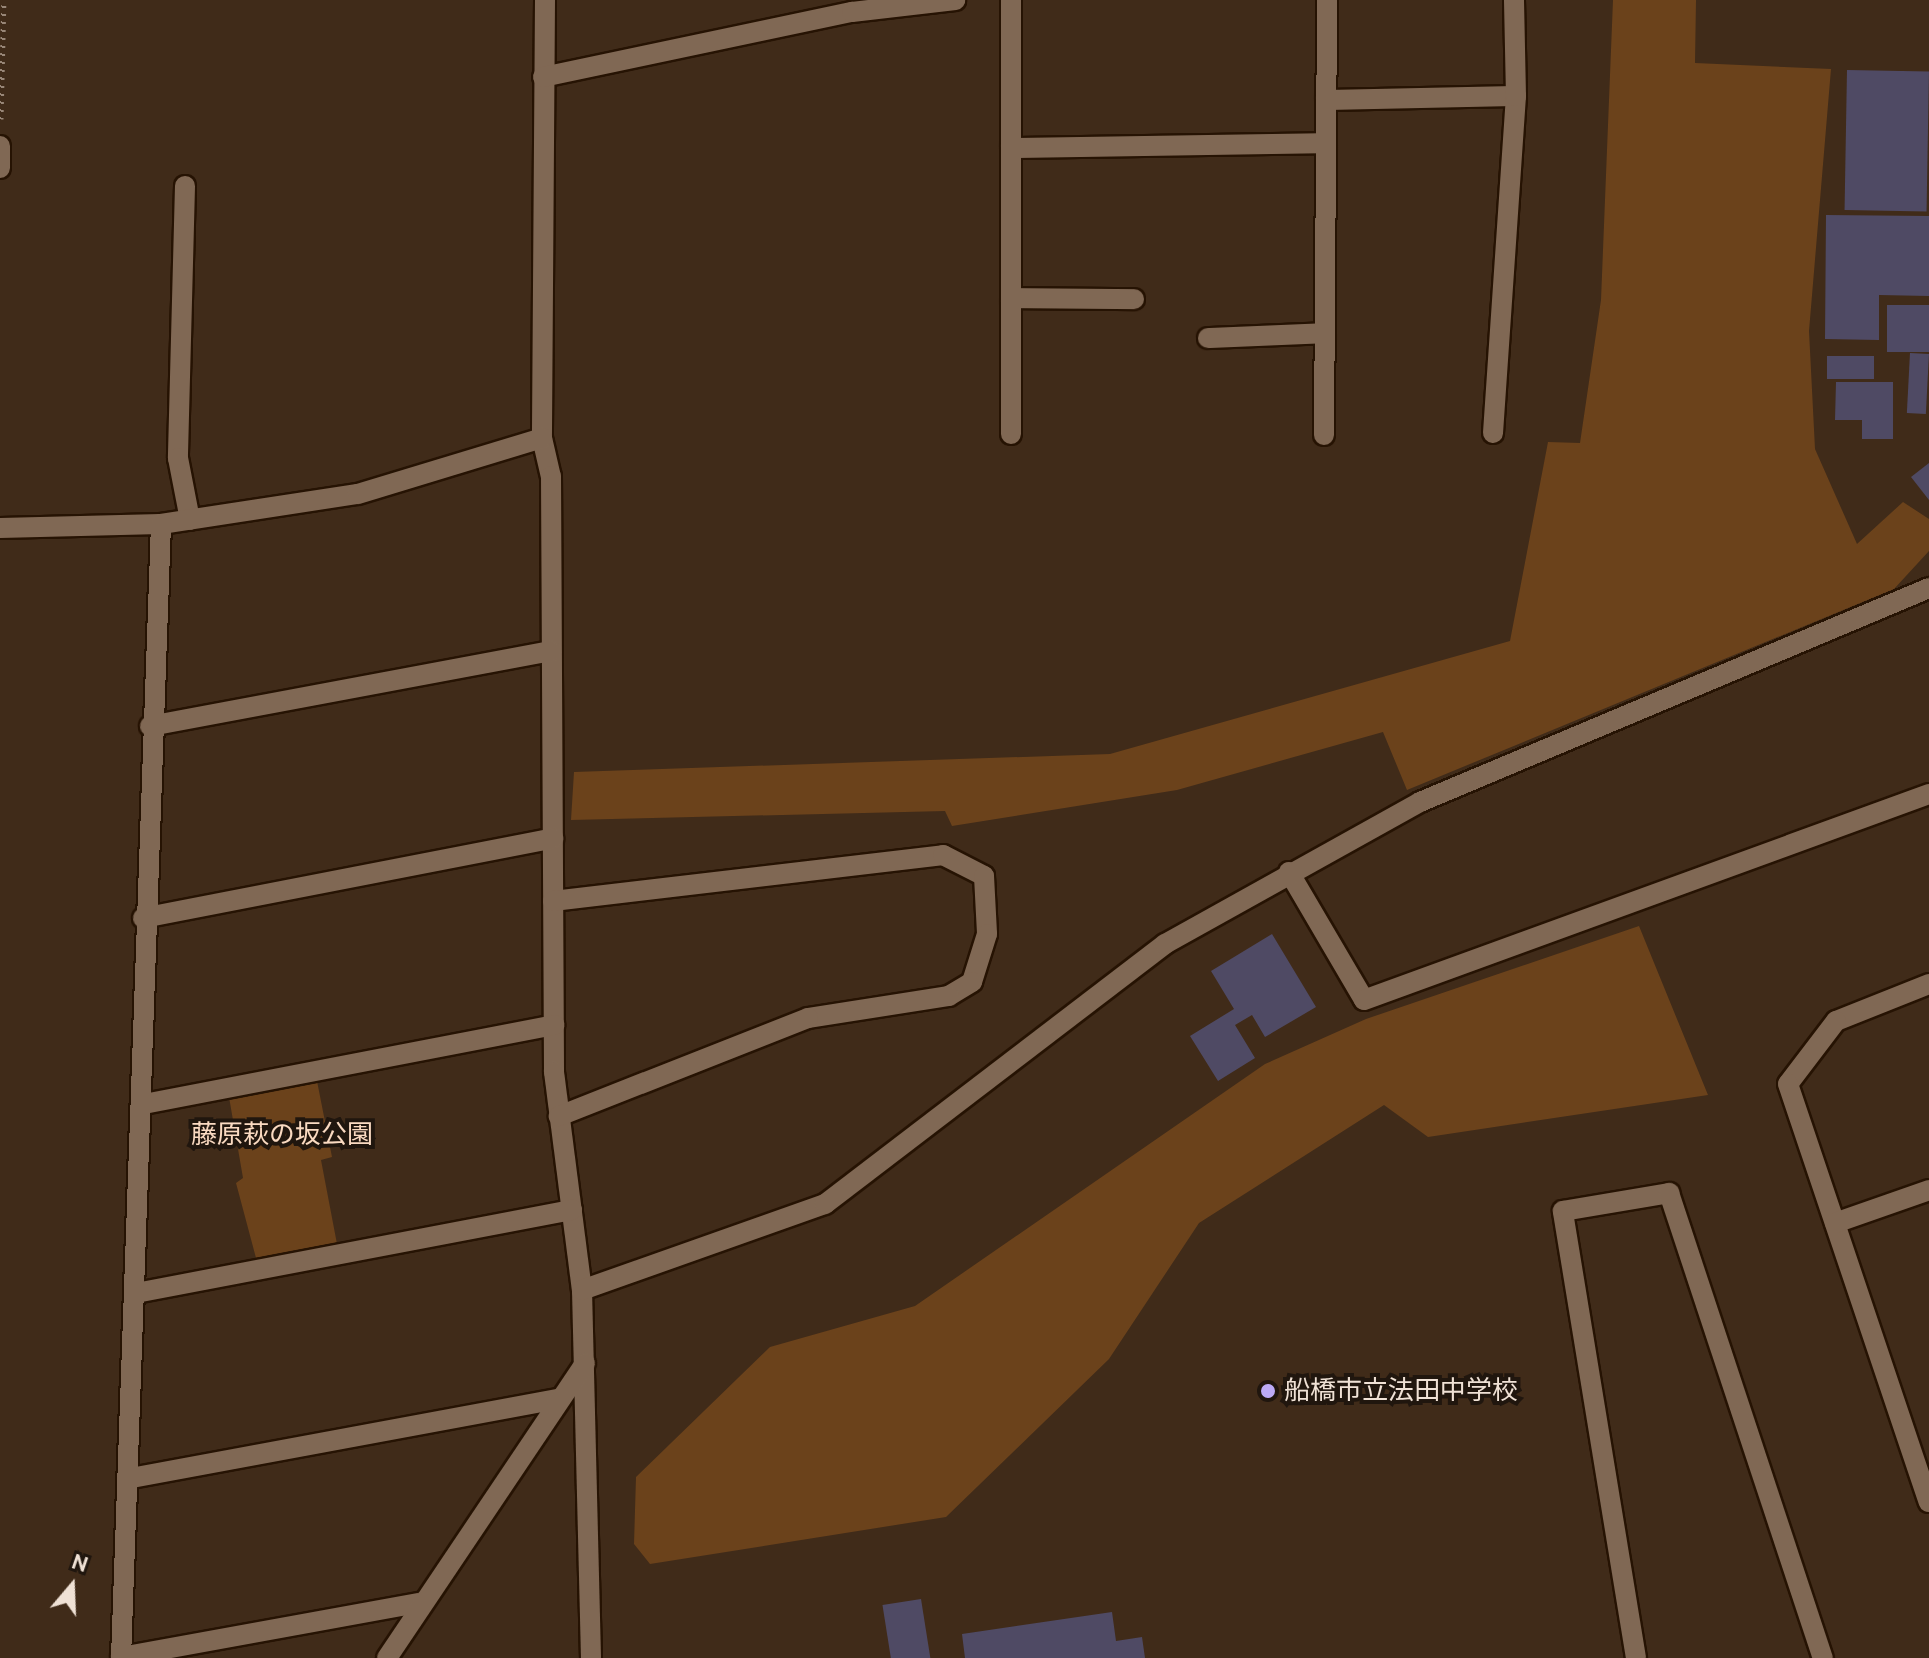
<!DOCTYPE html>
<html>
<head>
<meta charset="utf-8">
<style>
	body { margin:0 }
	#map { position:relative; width:1929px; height:1658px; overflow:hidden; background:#402b19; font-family:Cabin,"Noto Sans JP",sans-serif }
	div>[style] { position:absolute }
	.green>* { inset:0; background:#6b421b }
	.building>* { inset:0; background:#4f4a64; transform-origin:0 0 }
	.path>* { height:5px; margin-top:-2.5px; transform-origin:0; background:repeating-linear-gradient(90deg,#988677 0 2px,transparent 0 8px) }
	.roads { filter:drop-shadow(2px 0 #261303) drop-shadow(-2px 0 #261303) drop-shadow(0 2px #261303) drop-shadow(0 -2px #261303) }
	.minor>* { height:20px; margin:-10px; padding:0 10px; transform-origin:10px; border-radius:10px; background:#806854 }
	.dots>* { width:22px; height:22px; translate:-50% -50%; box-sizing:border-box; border:4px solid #20160e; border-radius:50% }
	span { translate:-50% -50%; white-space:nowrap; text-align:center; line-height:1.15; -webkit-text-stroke:8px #20160e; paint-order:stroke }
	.park-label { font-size:26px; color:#fadac1 }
	.poi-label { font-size:26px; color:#efe1d5 }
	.left { translate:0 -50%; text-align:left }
	.north { position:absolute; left:32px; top:1546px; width:80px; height:80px; -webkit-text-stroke:6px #20160e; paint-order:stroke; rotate:19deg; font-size:22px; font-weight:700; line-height:32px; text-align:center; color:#efe1d5 }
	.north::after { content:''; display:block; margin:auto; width:28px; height:36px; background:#efe1d5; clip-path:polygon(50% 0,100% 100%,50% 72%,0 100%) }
</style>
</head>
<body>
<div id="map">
	<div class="green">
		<i style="clip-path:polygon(1613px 0,1696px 0,1695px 63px,1831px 69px,1809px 331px,1815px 449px,1857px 544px,1903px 502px,1929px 519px,1929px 551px,1894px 589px,1407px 790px,1383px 732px,1177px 790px,952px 826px,945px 811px,571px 820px,574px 772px,1110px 754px,1510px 641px,1548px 442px,1580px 443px,1601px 300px)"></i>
		<i style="clip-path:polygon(1639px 926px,1708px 1095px,1428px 1137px,1384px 1105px,1199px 1223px,1109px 1359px,946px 1517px,650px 1564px,634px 1544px,636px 1477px,770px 1347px,915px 1306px,1265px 1064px,1366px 1019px)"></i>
		<i style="clip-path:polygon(317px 1081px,332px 1157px,321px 1160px,337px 1244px,256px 1258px,236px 1183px,243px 1178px,229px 1097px)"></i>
	</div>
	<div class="building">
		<i style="left:1847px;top:70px;width:82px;height:140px;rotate:1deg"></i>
		<i style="clip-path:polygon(1826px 215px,1929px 216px,1929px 296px,1879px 295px,1879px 340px,1825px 339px)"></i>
		<i style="left:1887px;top:305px;width:42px;height:47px"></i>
		<i style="left:1910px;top:353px;width:19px;height:60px;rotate:3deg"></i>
		<i style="left:1827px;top:356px;width:47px;height:23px"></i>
		<i style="clip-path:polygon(1836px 382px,1893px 382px,1893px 439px,1862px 439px,1862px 420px,1835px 420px)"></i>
		<i style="clip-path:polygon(1929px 463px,1929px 500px,1911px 477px)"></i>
		<i style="clip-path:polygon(1272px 934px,1316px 1007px,1265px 1037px,1252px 1015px,1235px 1025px,1255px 1058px,1218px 1081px,1190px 1036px,1234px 1009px,1211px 971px)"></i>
		<i style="left:921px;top:1599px;width:60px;height:39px;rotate:81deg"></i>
		<i style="clip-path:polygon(1112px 1612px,1116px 1641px,1142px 1637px,1145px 1658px,965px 1658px,962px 1634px)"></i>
	</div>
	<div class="path">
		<i style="left:1px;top:119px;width:119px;rotate:-88.6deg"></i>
	</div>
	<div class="roads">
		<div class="minor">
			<i style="left:545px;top:0;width:438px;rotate:90.4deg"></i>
			<i style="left:542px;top:438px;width:39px;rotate:77deg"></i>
			<i style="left:551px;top:476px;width:596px;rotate:89.71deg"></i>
			<i style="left:554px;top:1072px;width:220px;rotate:82.7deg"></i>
			<i style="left:582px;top:1290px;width:368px;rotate:88.6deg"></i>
			<i style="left:543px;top:77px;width:316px;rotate:-11.9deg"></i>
			<i style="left:852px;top:12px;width:104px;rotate:-6.6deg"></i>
			<i style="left:1326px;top:100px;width:190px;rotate:-1.2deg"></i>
			<i style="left:1011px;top:148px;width:315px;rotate:-0.9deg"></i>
			<i style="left:0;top:168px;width:22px;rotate:-90deg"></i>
			<i style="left:185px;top:186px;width:272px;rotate:91.5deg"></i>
			<i style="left:178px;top:458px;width:63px;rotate:79deg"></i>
			<i style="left:1011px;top:298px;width:123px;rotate:0.5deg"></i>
			<i style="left:1208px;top:338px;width:117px;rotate:-2.4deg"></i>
			<i style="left:1493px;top:433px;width:338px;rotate:-86.1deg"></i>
			<i style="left:1516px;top:96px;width:96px;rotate:-91.2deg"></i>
			<i style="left:1011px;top:434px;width:434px;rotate:-90deg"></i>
			<i style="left:1324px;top:435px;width:435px;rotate:-89.6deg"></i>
			<i style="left:0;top:528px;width:161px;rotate:-1.4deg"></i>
			<i style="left:161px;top:524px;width:199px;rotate:-8.7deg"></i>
			<i style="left:358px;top:494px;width:192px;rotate:-16.9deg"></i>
			<i style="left:150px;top:726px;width:408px;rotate:-10.6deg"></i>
			<i style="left:1289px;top:872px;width:148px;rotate:59.6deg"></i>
			<i style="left:1364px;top:1000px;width:601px;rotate:-20.03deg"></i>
			<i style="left:553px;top:901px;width:393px;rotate:-6.7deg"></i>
			<i style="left:943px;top:855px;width:46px;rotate:27.1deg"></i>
			<i style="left:984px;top:876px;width:58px;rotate:87deg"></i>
			<i style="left:987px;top:934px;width:50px;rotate:107.4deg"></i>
			<i style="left:972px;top:982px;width:27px;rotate:149deg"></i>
			<i style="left:949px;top:996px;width:143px;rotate:171.1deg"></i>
			<i style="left:808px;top:1018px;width:268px;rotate:158.5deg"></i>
			<i style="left:143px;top:918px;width:418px;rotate:-11deg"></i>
			<i style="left:1929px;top:984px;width:100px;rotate:158.3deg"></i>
			<i style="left:1836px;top:1021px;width:79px;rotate:127.3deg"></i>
			<i style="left:1788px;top:1084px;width:441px;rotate:71.4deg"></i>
			<i style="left:144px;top:1104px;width:418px;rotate:-10.9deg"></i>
			<i style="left:1835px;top:1223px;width:100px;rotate:-19.3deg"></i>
			<i style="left:582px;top:1290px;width:258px;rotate:-19.5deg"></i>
			<i style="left:825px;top:1204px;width:428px;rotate:-37.4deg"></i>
			<i style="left:1165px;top:944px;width:292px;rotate:-29.1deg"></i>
			<i style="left:1420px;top:802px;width:552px;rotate:-22.8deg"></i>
			<i style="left:136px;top:1293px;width:444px;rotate:-10.8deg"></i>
			<i style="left:131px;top:1478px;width:434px;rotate:-10.5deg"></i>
			<i style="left:121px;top:1657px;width:303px;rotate:-10.3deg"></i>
			<i style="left:121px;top:1658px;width:1135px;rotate:-87.98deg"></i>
			<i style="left:387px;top:1658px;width:355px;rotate:-56.1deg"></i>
			<i style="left:1636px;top:1658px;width:453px;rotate:-99.3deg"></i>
			<i style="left:1563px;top:1211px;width:108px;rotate:-9.6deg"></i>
			<i style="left:1669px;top:1193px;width:490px;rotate:71.7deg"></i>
		</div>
	</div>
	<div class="dots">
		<i style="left:1268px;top:1391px;background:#bcaaf6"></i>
	</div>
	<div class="park-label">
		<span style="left:282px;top:1135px">藤原萩の坂公園</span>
	</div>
	<div class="poi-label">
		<span class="left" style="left:1284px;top:1391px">船橋市立法田中学校</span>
	</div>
	<div class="north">N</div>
</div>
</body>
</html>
